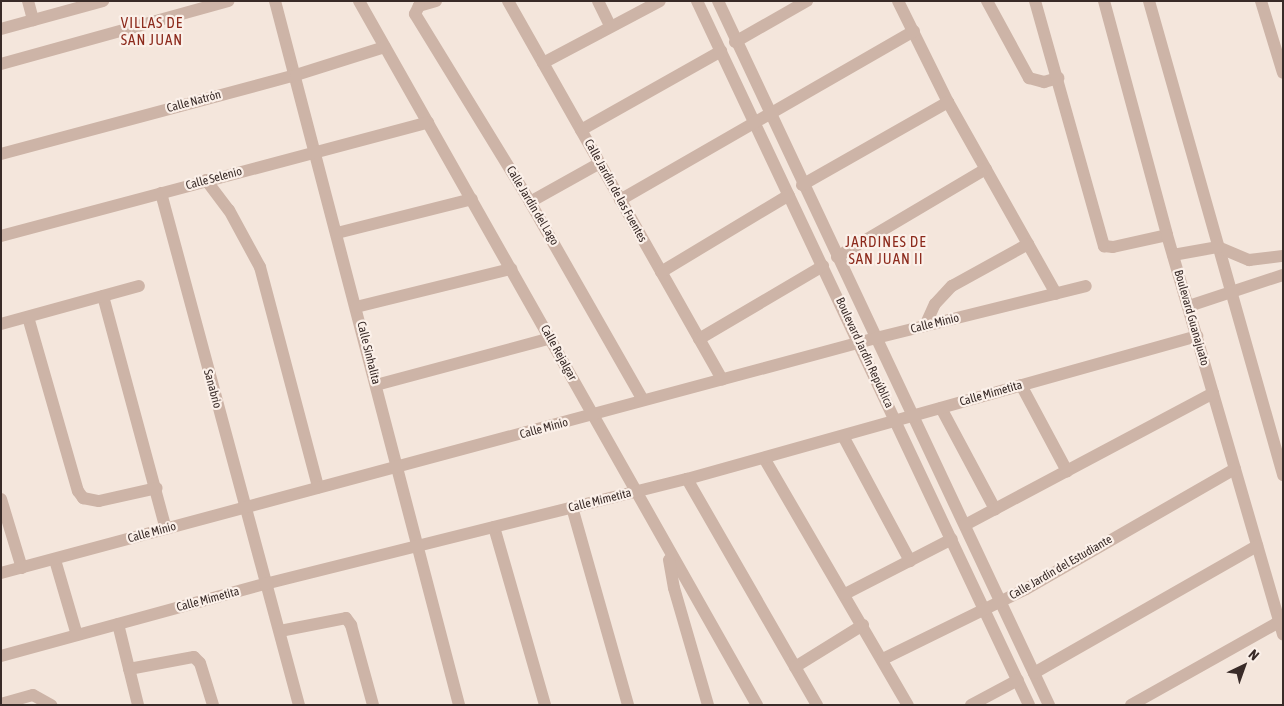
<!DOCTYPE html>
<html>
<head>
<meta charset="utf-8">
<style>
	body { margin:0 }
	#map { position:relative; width:1284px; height:706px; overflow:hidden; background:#f4e6dc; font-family:"Asap Condensed",sans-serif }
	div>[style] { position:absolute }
	.minor>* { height:12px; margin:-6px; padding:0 6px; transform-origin:6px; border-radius:6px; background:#cdb4a7 }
	.tertiary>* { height:12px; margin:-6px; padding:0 6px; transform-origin:6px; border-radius:6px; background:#cdb4a7 }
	span { translate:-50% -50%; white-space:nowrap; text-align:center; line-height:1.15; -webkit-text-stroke:4.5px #fbf0e9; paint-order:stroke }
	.street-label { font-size:12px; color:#392b28 }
	.quarter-label { font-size:15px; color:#8c2a1c; letter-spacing:1px }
	.frame { position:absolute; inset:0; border:2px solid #392b28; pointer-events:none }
	.north { position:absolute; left:1219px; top:641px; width:50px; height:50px; -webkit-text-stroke:4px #fbf0e9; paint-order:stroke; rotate:42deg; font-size:14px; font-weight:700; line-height:20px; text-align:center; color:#392b28 }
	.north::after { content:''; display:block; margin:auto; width:18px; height:22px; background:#392b28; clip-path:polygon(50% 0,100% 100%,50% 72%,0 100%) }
</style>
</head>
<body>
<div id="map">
	<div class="minor">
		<i style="left:28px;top:1px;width:20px;rotate:75deg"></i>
		<i style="left:275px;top:1px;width:728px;rotate:75.35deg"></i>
		<i style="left:359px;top:1px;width:809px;rotate:60.52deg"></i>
		<i style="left:436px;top:1px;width:18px;rotate:164deg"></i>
		<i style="left:419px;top:6px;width:9px;rotate:117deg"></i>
		<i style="left:415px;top:14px;width:220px;rotate:58.5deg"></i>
		<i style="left:530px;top:202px;width:228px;rotate:60.3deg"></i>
		<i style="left:508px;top:1px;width:435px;rotate:60.5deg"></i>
		<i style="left:598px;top:1px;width:28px;rotate:64deg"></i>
		<i style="left:697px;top:1px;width:778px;rotate:64.75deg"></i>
		<i style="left:718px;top:1px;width:778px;rotate:64.82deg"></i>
		<i style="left:898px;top:1px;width:113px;rotate:63.7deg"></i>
		<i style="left:948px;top:102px;width:220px;rotate:60.6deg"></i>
		<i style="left:987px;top:1px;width:88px;rotate:61.4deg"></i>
		<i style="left:1029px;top:78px;width:16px;rotate:15deg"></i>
		<i style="left:1044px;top:82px;width:15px;rotate:-16deg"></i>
		<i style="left:1035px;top:1px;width:255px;rotate:74.3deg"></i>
		<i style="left:1104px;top:246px;width:9px;rotate:6deg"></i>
		<i style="left:1113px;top:247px;width:55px;rotate:-12.5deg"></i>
		<i style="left:1104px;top:1px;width:242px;rotate:74.9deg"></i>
		<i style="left:1167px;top:235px;width:416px;rotate:73.8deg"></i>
		<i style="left:1149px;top:1px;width:493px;rotate:74.2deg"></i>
		<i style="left:1261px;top:1px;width:75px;rotate:73deg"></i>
		<i style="left:735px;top:42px;width:83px;rotate:-29.7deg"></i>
		<i style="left:543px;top:63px;width:132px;rotate:-27.9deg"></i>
		<i style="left:581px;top:130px;width:161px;rotate:-29.4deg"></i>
		<i style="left:1px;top:154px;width:305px;rotate:-15deg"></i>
		<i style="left:296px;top:75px;width:93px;rotate:-17.5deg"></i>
		<i style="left:206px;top:180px;width:38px;rotate:53deg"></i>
		<i style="left:229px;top:210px;width:65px;rotate:61.5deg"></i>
		<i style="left:260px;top:267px;width:228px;rotate:75.2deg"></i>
		<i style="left:802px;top:185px;width:168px;rotate:-29.6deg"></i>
		<i style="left:161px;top:193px;width:530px;rotate:74.92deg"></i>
		<i style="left:620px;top:200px;width:339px;rotate:-29.9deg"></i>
		<i style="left:530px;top:202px;width:80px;rotate:-29.1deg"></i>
		<i style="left:337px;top:233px;width:139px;rotate:-14.1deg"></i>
		<i style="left:1px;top:236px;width:442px;rotate:-14.9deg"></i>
		<i style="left:1218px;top:247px;width:34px;rotate:23deg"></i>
		<i style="left:1249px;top:260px;width:34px;rotate:-7deg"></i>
		<i style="left:1173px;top:255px;width:46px;rotate:-10.1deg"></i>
		<i style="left:837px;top:257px;width:173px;rotate:-30.6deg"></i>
		<i style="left:661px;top:272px;width:149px;rotate:-31deg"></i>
		<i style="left:103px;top:296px;width:241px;rotate:74.9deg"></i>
		<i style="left:1189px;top:306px;width:99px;rotate:-18.3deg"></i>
		<i style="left:356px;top:307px;width:160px;rotate:-13.8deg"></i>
		<i style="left:28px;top:317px;width:181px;rotate:74deg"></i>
		<i style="left:78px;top:491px;width:9px;rotate:54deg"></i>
		<i style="left:83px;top:498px;width:16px;rotate:11deg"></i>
		<i style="left:99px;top:501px;width:59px;rotate:-12.6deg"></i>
		<i style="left:1px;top:324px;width:143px;rotate:-15.4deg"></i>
		<i style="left:925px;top:326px;width:24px;rotate:-66deg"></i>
		<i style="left:935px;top:304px;width:25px;rotate:-47deg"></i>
		<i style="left:952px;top:286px;width:87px;rotate:-28.9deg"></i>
		<i style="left:699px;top:339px;width:144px;rotate:-30.5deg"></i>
		<i style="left:376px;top:385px;width:181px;rotate:-15deg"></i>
		<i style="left:1021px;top:385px;width:98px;rotate:61.9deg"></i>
		<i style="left:941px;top:408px;width:115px;rotate:61.9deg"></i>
		<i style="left:843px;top:436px;width:142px;rotate:61.8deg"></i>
		<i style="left:764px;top:458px;width:286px;rotate:59.8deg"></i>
		<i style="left:687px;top:479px;width:261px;rotate:60.1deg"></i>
		<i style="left:1px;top:499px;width:72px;rotate:73.1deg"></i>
		<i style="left:572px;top:507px;width:206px;rotate:74.2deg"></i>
		<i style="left:965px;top:525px;width:281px;rotate:-28deg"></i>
		<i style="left:494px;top:527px;width:185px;rotate:74deg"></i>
		<i style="left:55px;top:560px;width:78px;rotate:73.7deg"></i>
		<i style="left:669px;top:560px;width:28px;rotate:80deg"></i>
		<i style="left:674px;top:588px;width:122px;rotate:73.8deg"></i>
		<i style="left:1px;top:573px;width:906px;rotate:-15.03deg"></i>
		<i style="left:876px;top:338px;width:216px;rotate:-13.9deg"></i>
		<i style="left:845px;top:594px;width:120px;rotate:-27.2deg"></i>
		<i style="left:118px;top:624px;width:83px;rotate:76.1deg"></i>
		<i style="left:280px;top:631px;width:67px;rotate:-11.1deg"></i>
		<i style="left:346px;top:618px;width:9px;rotate:54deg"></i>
		<i style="left:351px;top:625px;width:83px;rotate:74.6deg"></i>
		<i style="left:1px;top:656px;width:274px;rotate:-15.3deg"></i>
		<i style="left:265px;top:584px;width:435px;rotate:-14deg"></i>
		<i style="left:687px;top:479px;width:530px;rotate:-15.66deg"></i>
		<i style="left:883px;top:659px;width:159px;rotate:-26.1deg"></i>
		<i style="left:1026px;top:589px;width:241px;rotate:-29.9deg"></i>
		<i style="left:795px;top:667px;width:80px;rotate:-31.7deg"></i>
		<i style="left:129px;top:669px;width:66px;rotate:-10.5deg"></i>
		<i style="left:194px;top:657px;width:8px;rotate:45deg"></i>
		<i style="left:200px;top:663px;width:44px;rotate:72.8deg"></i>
		<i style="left:1034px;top:673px;width:257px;rotate:-29.7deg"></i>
		<i style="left:1px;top:704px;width:33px;rotate:-16deg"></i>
		<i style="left:33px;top:695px;width:21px;rotate:29deg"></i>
		<i style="left:971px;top:705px;width:53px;rotate:-28deg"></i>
		<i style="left:1131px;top:705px;width:170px;rotate:-29.3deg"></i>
	</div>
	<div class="tertiary">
		<i style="left:1px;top:29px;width:106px;rotate:-15.4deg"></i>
		<i style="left:1px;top:64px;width:236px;rotate:-15.5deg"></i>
	</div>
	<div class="street-label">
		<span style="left:194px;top:102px;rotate:-15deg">Calle Natrón</span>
		<span style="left:214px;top:179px;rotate:-15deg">Calle Selenio</span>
		<span style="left:615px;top:191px;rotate:61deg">Calle Jardín de las Fuentes</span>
		<span style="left:532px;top:206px;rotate:59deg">Calle Jardín del Lago</span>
		<span style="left:1191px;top:318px;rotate:74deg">Boulevard Guanajuato</span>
		<span style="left:935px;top:324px;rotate:-14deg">Calle Minio</span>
		<span style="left:368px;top:353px;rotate:76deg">Calle Sinhalita</span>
		<span style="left:558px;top:353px;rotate:61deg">Calle Rejalgar</span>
		<span style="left:864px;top:353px;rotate:65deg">Boulevard Jardín República</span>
		<span style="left:212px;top:389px;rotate:75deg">Sanabrio</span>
		<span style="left:991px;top:394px;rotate:-16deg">Calle Mimetita</span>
		<span style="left:544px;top:429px;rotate:-15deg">Calle Minio</span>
		<span style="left:600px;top:501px;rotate:-14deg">Calle Mimetita</span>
		<span style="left:152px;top:533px;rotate:-15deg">Calle Minio</span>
		<span style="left:1061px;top:568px;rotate:-30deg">Calle Jardín del Estudiante</span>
		<span style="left:208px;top:600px;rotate:-15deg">Calle Mimetita</span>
	</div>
	<div class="quarter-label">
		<span style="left:152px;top:31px">VILLAS DE<br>SAN JUAN</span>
		<span style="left:886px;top:250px">JARDINES DE<br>SAN JUAN II</span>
	</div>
	<div class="frame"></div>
	<div class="north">N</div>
</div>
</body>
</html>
